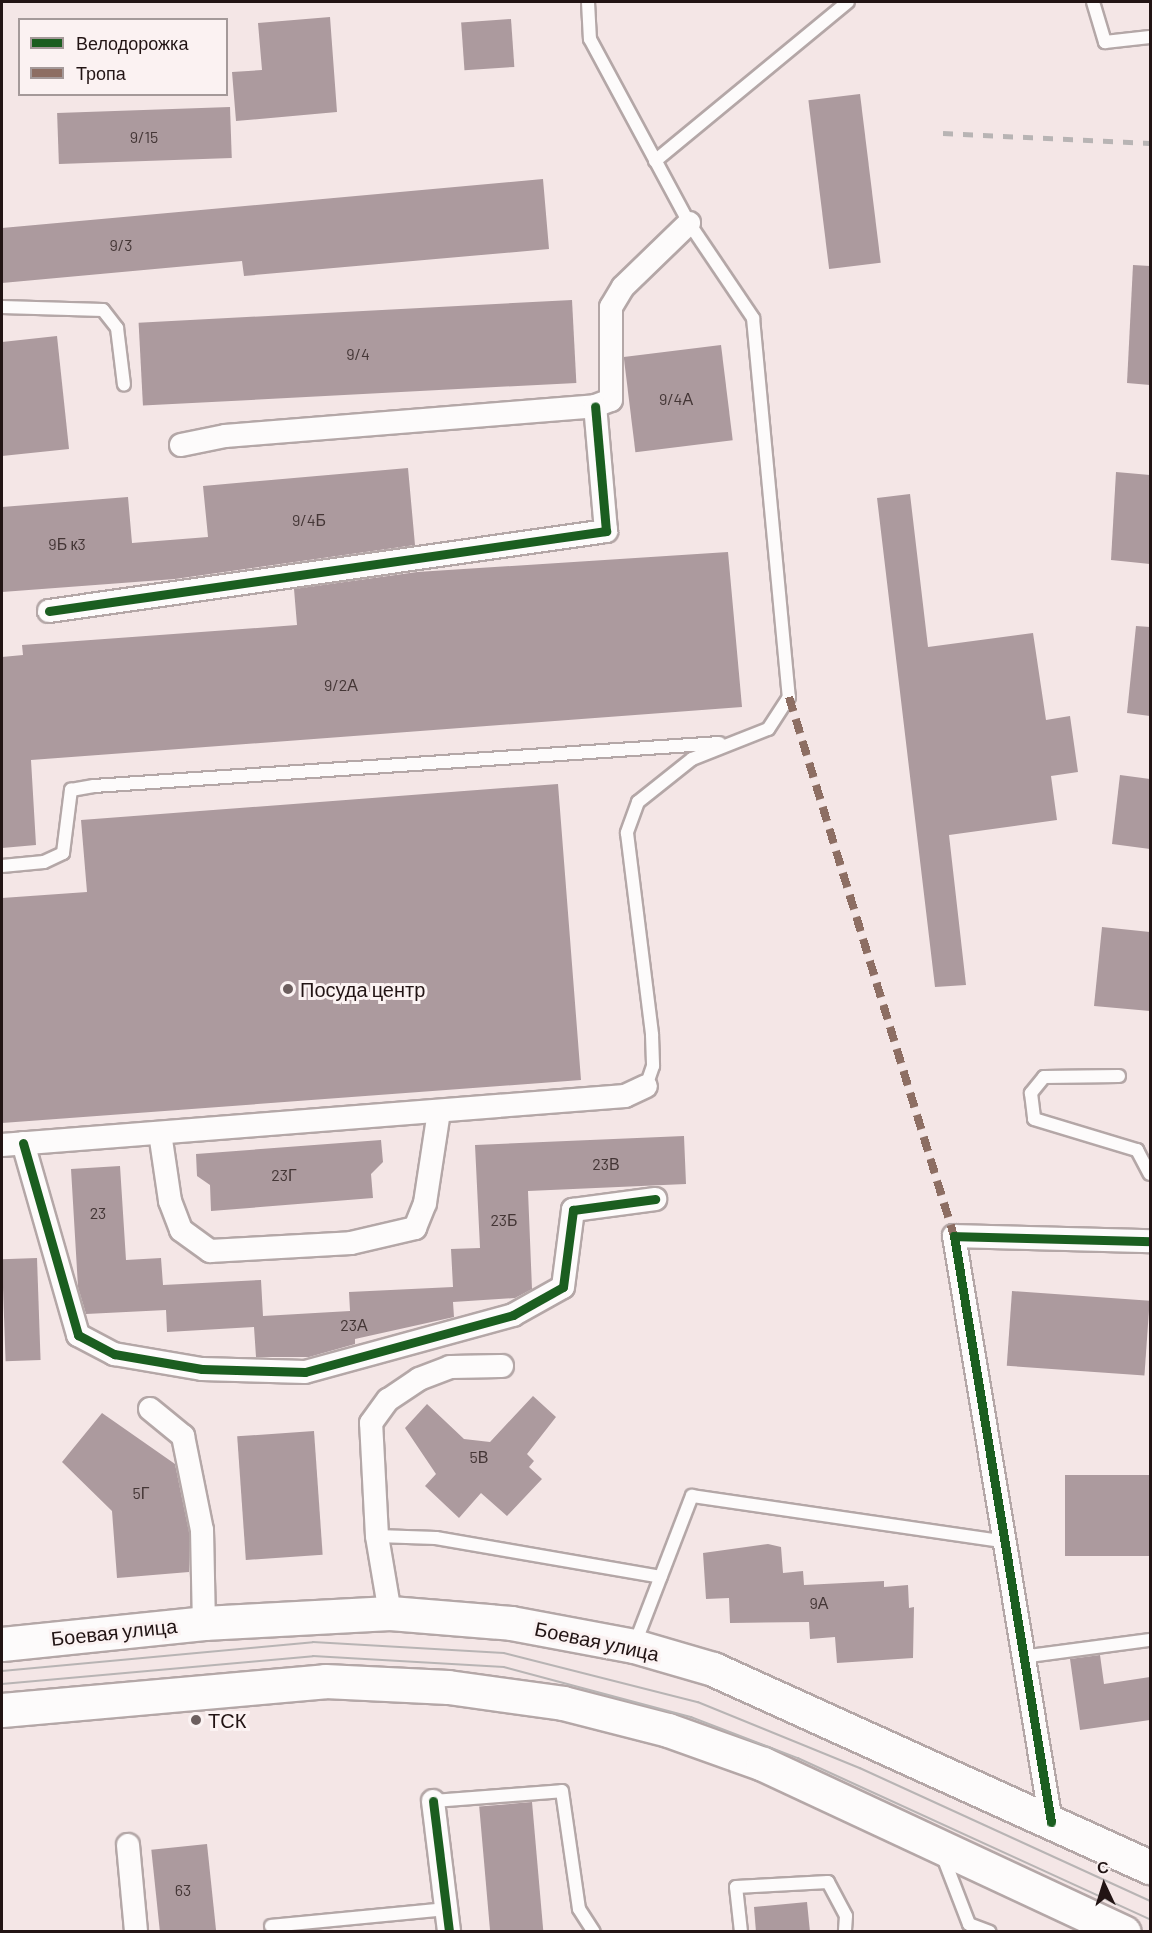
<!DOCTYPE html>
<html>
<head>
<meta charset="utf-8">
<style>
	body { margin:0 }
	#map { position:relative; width:1152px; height:1933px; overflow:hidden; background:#f4e6e6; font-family:Barlow,sans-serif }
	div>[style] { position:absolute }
	.building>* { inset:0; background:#ac9a9e; transform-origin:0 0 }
	.roads { filter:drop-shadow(2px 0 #b4a7a7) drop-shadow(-2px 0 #b4a7a7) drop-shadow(0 2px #b4a7a7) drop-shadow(0 -2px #b4a7a7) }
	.lane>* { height:12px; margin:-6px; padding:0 6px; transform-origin:6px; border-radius:6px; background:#fdfbfb }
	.street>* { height:22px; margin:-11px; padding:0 11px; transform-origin:11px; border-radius:11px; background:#fdfbfb }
	.primary>* { height:33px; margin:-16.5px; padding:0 16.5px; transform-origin:16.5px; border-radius:16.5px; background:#fdfbfb }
	.tram>* { height:1.5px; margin:-0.75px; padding:0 0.75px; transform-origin:0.75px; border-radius:0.75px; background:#b8b4b4 }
	.rail>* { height:4.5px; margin-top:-2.25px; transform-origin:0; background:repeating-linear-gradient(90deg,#b8b4b4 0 10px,transparent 0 20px) }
	.quiet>* { height:8px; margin-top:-4px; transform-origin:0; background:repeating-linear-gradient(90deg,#8d6e63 0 15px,transparent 0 23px) }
	.cycleway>* { height:9px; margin:-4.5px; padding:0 4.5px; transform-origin:4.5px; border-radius:4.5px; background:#1b5e20 }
	.dots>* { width:16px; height:16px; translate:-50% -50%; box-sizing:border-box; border:3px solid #fbf2f2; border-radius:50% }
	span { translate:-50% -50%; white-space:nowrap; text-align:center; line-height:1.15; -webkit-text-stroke:6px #fbf2f2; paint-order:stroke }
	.number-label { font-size:16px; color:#443636 }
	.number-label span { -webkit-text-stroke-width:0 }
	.poi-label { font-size:20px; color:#221414 }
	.left { translate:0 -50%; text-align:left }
	.street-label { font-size:20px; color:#221414 }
	.frame { position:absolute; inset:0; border:3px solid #221414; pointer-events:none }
	.legend { position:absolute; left:18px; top:18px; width:210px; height:78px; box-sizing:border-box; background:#fbf2f2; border:2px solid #a49999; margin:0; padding:8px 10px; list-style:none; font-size:18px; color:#221414 }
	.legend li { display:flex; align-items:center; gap:12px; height:30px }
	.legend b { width:30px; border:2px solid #a49999 }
	.north { position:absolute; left:1074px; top:1855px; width:60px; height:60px; -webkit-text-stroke:4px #fbf2f2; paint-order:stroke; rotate:356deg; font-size:16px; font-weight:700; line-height:24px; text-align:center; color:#221414 }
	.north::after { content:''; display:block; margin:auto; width:21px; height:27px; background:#221414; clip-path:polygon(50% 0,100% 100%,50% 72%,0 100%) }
</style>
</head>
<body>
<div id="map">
	<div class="building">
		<i style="clip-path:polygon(330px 17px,337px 112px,236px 121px,232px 72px,262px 70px,258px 23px)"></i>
		<i style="left:511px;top:19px;width:48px;height:50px;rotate:86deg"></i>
		<i style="left:860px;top:94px;width:170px;height:52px;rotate:83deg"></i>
		<i style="left:230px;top:107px;width:51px;height:173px;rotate:88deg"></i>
		<i style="clip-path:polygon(543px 179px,549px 249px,244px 276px,242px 261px,2px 283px,2px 228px)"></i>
		<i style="clip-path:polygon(1133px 265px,1150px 266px,1150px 385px,1127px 383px)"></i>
		<i style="left:572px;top:300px;width:83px;height:434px;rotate:87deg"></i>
		<i style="clip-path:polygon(57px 336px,69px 449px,2px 456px,2px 342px)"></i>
		<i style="left:721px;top:345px;width:96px;height:98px;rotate:83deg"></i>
		<i style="clip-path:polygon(408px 468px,415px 545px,175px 579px,2px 592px,2px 507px,128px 497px,132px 543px,208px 537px,203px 486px)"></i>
		<i style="clip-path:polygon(1116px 472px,1150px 475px,1150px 564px,1111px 560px)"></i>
		<i style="clip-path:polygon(910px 494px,928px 647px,1033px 633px,1046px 720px,1070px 716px,1078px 772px,1051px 776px,1057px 820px,949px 835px,966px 985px,935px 987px,877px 498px)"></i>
		<i style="clip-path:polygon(728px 552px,742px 707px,31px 760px,36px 845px,2px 848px,2px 657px,23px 655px,22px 645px,297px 625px,294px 589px,417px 572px)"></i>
		<i style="clip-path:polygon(1136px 626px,1150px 627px,1150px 716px,1127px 713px)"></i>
		<i style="clip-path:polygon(1120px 775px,1150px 779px,1150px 849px,1112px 844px)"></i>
		<i style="clip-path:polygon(558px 784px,581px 1080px,2px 1123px,2px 898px,87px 892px,81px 820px)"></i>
		<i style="clip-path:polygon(1102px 927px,1150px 932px,1150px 1011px,1094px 1006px)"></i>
		<i style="clip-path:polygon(684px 1136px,686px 1184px,528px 1191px,532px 1289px,515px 1298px,453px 1302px,454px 1317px,355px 1339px,355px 1344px,309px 1357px,256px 1357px,254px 1327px,167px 1332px,166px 1310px,86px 1314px,78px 1287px,71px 1169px,120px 1166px,126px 1260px,161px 1258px,163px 1285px,261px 1280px,263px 1316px,350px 1311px,349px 1292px,453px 1287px,451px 1249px,480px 1248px,475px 1145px)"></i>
		<i style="clip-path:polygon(381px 1140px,383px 1162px,371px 1174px,373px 1198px,211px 1211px,210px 1185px,197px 1176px,196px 1154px)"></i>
		<i style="left:37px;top:1258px;width:102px;height:35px;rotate:88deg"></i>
		<i style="left:1012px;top:1291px;width:138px;height:75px;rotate:4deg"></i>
		<i style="clip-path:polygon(533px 1396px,556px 1417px,527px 1454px,534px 1461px,529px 1467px,542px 1479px,507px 1516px,481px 1493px,459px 1518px,425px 1486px,436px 1474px,405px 1428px,427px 1404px,464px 1439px,490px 1442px)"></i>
		<i style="clip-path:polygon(102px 1413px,175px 1464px,189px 1532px,189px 1572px,117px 1578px,112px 1511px,62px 1462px)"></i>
		<i style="left:314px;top:1431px;width:124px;height:77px;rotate:86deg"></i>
		<i style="left:1150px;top:1475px;width:81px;height:85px;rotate:90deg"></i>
		<i style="clip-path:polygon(768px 1544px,781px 1547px,783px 1573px,803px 1571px,804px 1585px,884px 1581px,884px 1587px,908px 1585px,909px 1608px,914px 1607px,913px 1658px,837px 1663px,835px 1637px,810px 1639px,809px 1622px,730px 1623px,729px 1598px,706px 1599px,703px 1553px)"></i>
		<i style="clip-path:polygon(1100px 1655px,1104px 1684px,1150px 1677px,1150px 1720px,1080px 1730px,1070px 1659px)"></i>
		<i style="left:532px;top:1802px;width:130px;height:53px;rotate:85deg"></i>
		<i style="left:207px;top:1844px;width:88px;height:56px;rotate:84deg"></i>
		<i style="clip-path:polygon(807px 1902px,810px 1932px,756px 1932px,754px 1907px)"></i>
	</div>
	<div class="roads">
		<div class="lane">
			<i style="left:588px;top:2px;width:37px;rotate:87deg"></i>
			<i style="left:590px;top:39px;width:209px;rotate:61.7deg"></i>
			<i style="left:689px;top:223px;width:115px;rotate:56deg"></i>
			<i style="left:753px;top:318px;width:381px;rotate:84.6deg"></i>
			<i style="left:789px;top:697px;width:38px;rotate:123deg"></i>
			<i style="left:768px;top:729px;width:82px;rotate:158.5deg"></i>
			<i style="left:692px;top:759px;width:69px;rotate:141.5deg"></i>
			<i style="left:638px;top:802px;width:33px;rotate:110deg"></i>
			<i style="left:627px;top:833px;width:204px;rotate:82.9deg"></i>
			<i style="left:652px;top:1035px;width:31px;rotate:88deg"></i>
			<i style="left:653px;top:1066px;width:21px;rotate:109deg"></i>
			<i style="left:1093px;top:2px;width:42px;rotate:73.3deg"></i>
			<i style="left:1105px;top:42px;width:45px;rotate:-6.3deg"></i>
			<i style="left:655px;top:161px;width:250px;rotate:-39.5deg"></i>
			<i style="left:2px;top:307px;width:101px;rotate:1.7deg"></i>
			<i style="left:103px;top:310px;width:23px;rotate:52deg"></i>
			<i style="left:117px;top:328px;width:57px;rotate:83deg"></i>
			<i style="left:2px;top:866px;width:42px;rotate:-5.4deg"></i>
			<i style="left:44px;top:862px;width:21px;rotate:-25deg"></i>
			<i style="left:63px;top:853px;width:64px;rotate:-82.8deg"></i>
			<i style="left:71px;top:790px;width:23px;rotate:-10deg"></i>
			<i style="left:94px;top:786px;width:627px;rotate:-3.93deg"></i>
			<i style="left:1119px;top:1076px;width:75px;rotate:179.2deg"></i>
			<i style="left:1044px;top:1077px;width:21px;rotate:129deg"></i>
			<i style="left:1031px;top:1093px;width:26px;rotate:83deg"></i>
			<i style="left:1034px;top:1119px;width:108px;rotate:16.8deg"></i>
			<i style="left:1137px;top:1150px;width:27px;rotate:62deg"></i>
			<i style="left:377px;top:1536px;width:59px;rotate:1.9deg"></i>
			<i style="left:436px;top:1538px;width:228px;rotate:9.8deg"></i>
			<i style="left:634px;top:1646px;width:161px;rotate:-68.9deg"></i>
			<i style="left:692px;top:1496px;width:312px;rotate:8.3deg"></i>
			<i style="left:1022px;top:1657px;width:129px;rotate:-7.6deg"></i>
			<i style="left:433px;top:1801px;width:129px;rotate:-4.4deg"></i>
			<i style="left:562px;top:1791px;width:119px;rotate:81.8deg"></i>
			<i style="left:579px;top:1909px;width:27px;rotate:57deg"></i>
			<i style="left:942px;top:1854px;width:75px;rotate:68.9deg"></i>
			<i style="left:969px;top:1924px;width:22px;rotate:21deg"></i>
			<i style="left:271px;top:1926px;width:176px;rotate:-5.5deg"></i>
			<i style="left:741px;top:1932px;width:45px;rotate:-96.3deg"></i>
			<i style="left:736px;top:1887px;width:92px;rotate:-3.1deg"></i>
			<i style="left:828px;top:1882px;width:38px;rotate:62deg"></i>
			<i style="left:846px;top:1916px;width:16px;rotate:94deg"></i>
		</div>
		<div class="street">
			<i style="left:181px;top:445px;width:45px;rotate:-11.6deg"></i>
			<i style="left:225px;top:436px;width:371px;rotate:-4.6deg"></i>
			<i style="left:595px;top:406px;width:17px;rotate:-21deg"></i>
			<i style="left:611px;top:400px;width:93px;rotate:-90deg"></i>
			<i style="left:611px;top:307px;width:23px;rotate:-59deg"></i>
			<i style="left:623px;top:287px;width:92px;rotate:-44.1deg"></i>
			<i style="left:49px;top:611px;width:563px;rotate:-8.17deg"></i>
			<i style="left:606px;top:531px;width:125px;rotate:-95deg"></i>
			<i style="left:160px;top:1133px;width:69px;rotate:81.6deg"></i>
			<i style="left:170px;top:1201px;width:31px;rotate:69deg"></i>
			<i style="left:181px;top:1230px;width:36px;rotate:36deg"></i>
			<i style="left:210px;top:1251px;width:141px;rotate:-3.2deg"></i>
			<i style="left:351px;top:1243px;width:66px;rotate:-13.2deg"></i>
			<i style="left:415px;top:1228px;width:27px;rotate:-68deg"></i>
			<i style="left:425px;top:1203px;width:92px;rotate:-81.3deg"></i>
			<i style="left:23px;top:1143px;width:200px;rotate:74deg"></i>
			<i style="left:78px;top:1335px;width:41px;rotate:27.8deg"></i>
			<i style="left:114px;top:1354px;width:89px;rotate:9.7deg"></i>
			<i style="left:202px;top:1369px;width:103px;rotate:1.7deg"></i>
			<i style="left:305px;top:1372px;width:216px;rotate:-15.3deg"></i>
			<i style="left:513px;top:1315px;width:57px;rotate:-29.2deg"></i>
			<i style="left:563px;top:1287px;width:78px;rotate:-82.6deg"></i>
			<i style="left:573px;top:1210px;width:83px;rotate:-7.6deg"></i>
			<i style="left:2px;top:1145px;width:625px;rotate:-4.5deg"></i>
			<i style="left:625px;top:1096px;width:23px;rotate:-25deg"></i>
			<i style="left:150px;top:1409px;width:43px;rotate:39.3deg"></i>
			<i style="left:183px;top:1436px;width:96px;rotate:78.6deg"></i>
			<i style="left:202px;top:1530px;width:93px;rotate:88.8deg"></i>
			<i style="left:390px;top:1613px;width:78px;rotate:-99.6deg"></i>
			<i style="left:377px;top:1536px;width:113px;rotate:-93deg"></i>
			<i style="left:371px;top:1423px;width:29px;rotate:-54deg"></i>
			<i style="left:388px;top:1400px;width:37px;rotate:-34deg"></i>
			<i style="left:419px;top:1379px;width:33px;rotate:-21deg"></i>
			<i style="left:450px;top:1367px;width:52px;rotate:-1.1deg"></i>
			<i style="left:433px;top:1801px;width:132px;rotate:83deg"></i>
			<i style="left:1051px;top:1822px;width:594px;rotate:-99.4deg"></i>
			<i style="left:954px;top:1236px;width:196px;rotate:1.5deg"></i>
			<i style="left:128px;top:1845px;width:87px;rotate:84.7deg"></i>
		</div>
		<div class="primary">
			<i style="left:2px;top:1644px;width:203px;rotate:-5.9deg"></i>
			<i style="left:204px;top:1623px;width:186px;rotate:-3.1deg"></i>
			<i style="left:390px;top:1613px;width:121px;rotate:4.7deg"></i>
			<i style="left:511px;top:1623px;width:125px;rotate:10.6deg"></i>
			<i style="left:634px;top:1646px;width:82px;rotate:16.2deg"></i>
			<i style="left:713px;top:1669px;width:480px;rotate:24.4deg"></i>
			<i style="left:2px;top:1710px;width:324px;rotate:-5.1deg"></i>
			<i style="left:325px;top:1681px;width:123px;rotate:2.8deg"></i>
			<i style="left:448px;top:1687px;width:116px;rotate:7.9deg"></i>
			<i style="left:563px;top:1703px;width:108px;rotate:14.4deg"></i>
			<i style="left:668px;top:1730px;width:101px;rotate:19.7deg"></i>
			<i style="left:763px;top:1764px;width:398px;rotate:25deg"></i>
		</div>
	</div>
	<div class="tram">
		<i style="left:2px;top:1671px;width:312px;rotate:-5.3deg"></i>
		<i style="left:313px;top:1642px;width:191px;rotate:3.3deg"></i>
		<i style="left:504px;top:1653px;width:200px;rotate:14.2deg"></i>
		<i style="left:698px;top:1702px;width:175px;rotate:22.2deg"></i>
		<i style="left:860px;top:1768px;width:319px;rotate:24.6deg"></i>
		<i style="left:2px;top:1684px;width:312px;rotate:-5.1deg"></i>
		<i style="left:313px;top:1656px;width:191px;rotate:3.3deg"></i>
		<i style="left:504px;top:1667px;width:194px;rotate:15deg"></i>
		<i style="left:691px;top:1717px;width:115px;rotate:21deg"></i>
		<i style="left:798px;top:1758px;width:387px;rotate:24.6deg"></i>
	</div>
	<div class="rail">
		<i style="left:943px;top:133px;width:207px;rotate:2.8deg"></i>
	</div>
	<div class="quiet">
		<i style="left:789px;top:697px;width:564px;rotate:72.98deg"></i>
	</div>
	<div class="cycleway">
		<i style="left:49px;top:611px;width:563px;rotate:-8.17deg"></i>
		<i style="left:606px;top:531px;width:125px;rotate:-95deg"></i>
		<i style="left:23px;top:1143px;width:200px;rotate:74deg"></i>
		<i style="left:78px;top:1335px;width:41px;rotate:27.8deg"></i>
		<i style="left:114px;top:1354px;width:89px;rotate:9.7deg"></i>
		<i style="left:202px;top:1369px;width:103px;rotate:1.7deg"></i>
		<i style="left:305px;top:1372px;width:216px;rotate:-15.3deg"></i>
		<i style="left:513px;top:1315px;width:57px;rotate:-29.2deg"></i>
		<i style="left:563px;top:1287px;width:78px;rotate:-82.6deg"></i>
		<i style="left:573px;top:1210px;width:83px;rotate:-7.6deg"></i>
		<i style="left:433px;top:1801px;width:132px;rotate:83deg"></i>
		<i style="left:1051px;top:1822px;width:594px;rotate:-99.4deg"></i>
		<i style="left:954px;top:1236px;width:196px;rotate:1.5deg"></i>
	</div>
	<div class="dots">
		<i style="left:288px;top:989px;background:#6c5e5e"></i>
		<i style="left:196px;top:1720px;background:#6c5e5e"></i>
	</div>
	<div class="number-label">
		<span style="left:144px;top:137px">9/15</span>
		<span style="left:121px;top:245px">9/3</span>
		<span style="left:358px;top:354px">9/4</span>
		<span style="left:676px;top:399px">9/4А</span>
		<span style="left:309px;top:520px">9/4Б</span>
		<span style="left:67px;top:544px">9Б к3</span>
		<span style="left:341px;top:685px">9/2А</span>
		<span style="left:606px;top:1164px">23В</span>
		<span style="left:284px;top:1175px">23Г</span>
		<span style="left:98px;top:1213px">23</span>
		<span style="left:504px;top:1220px">23Б</span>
		<span style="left:354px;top:1325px">23А</span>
		<span style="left:479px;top:1457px">5В</span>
		<span style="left:141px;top:1493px">5Г</span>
		<span style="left:819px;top:1603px">9А</span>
		<span style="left:183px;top:1890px">63</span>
	</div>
	<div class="poi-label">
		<span class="left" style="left:300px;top:989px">Посуда центр</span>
		<span class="left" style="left:208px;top:1720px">ТСК</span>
	</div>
	<div class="street-label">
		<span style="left:114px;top:1632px;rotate:-6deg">Боевая улица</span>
		<span style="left:597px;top:1641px;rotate:12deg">Боевая улица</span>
	</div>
	<div class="frame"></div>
	<ul class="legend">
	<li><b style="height:8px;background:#1b5e20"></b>Велодорожка</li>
	<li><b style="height:8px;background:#8d6e63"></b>Тропа</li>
	</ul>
	<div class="north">С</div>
</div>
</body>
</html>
